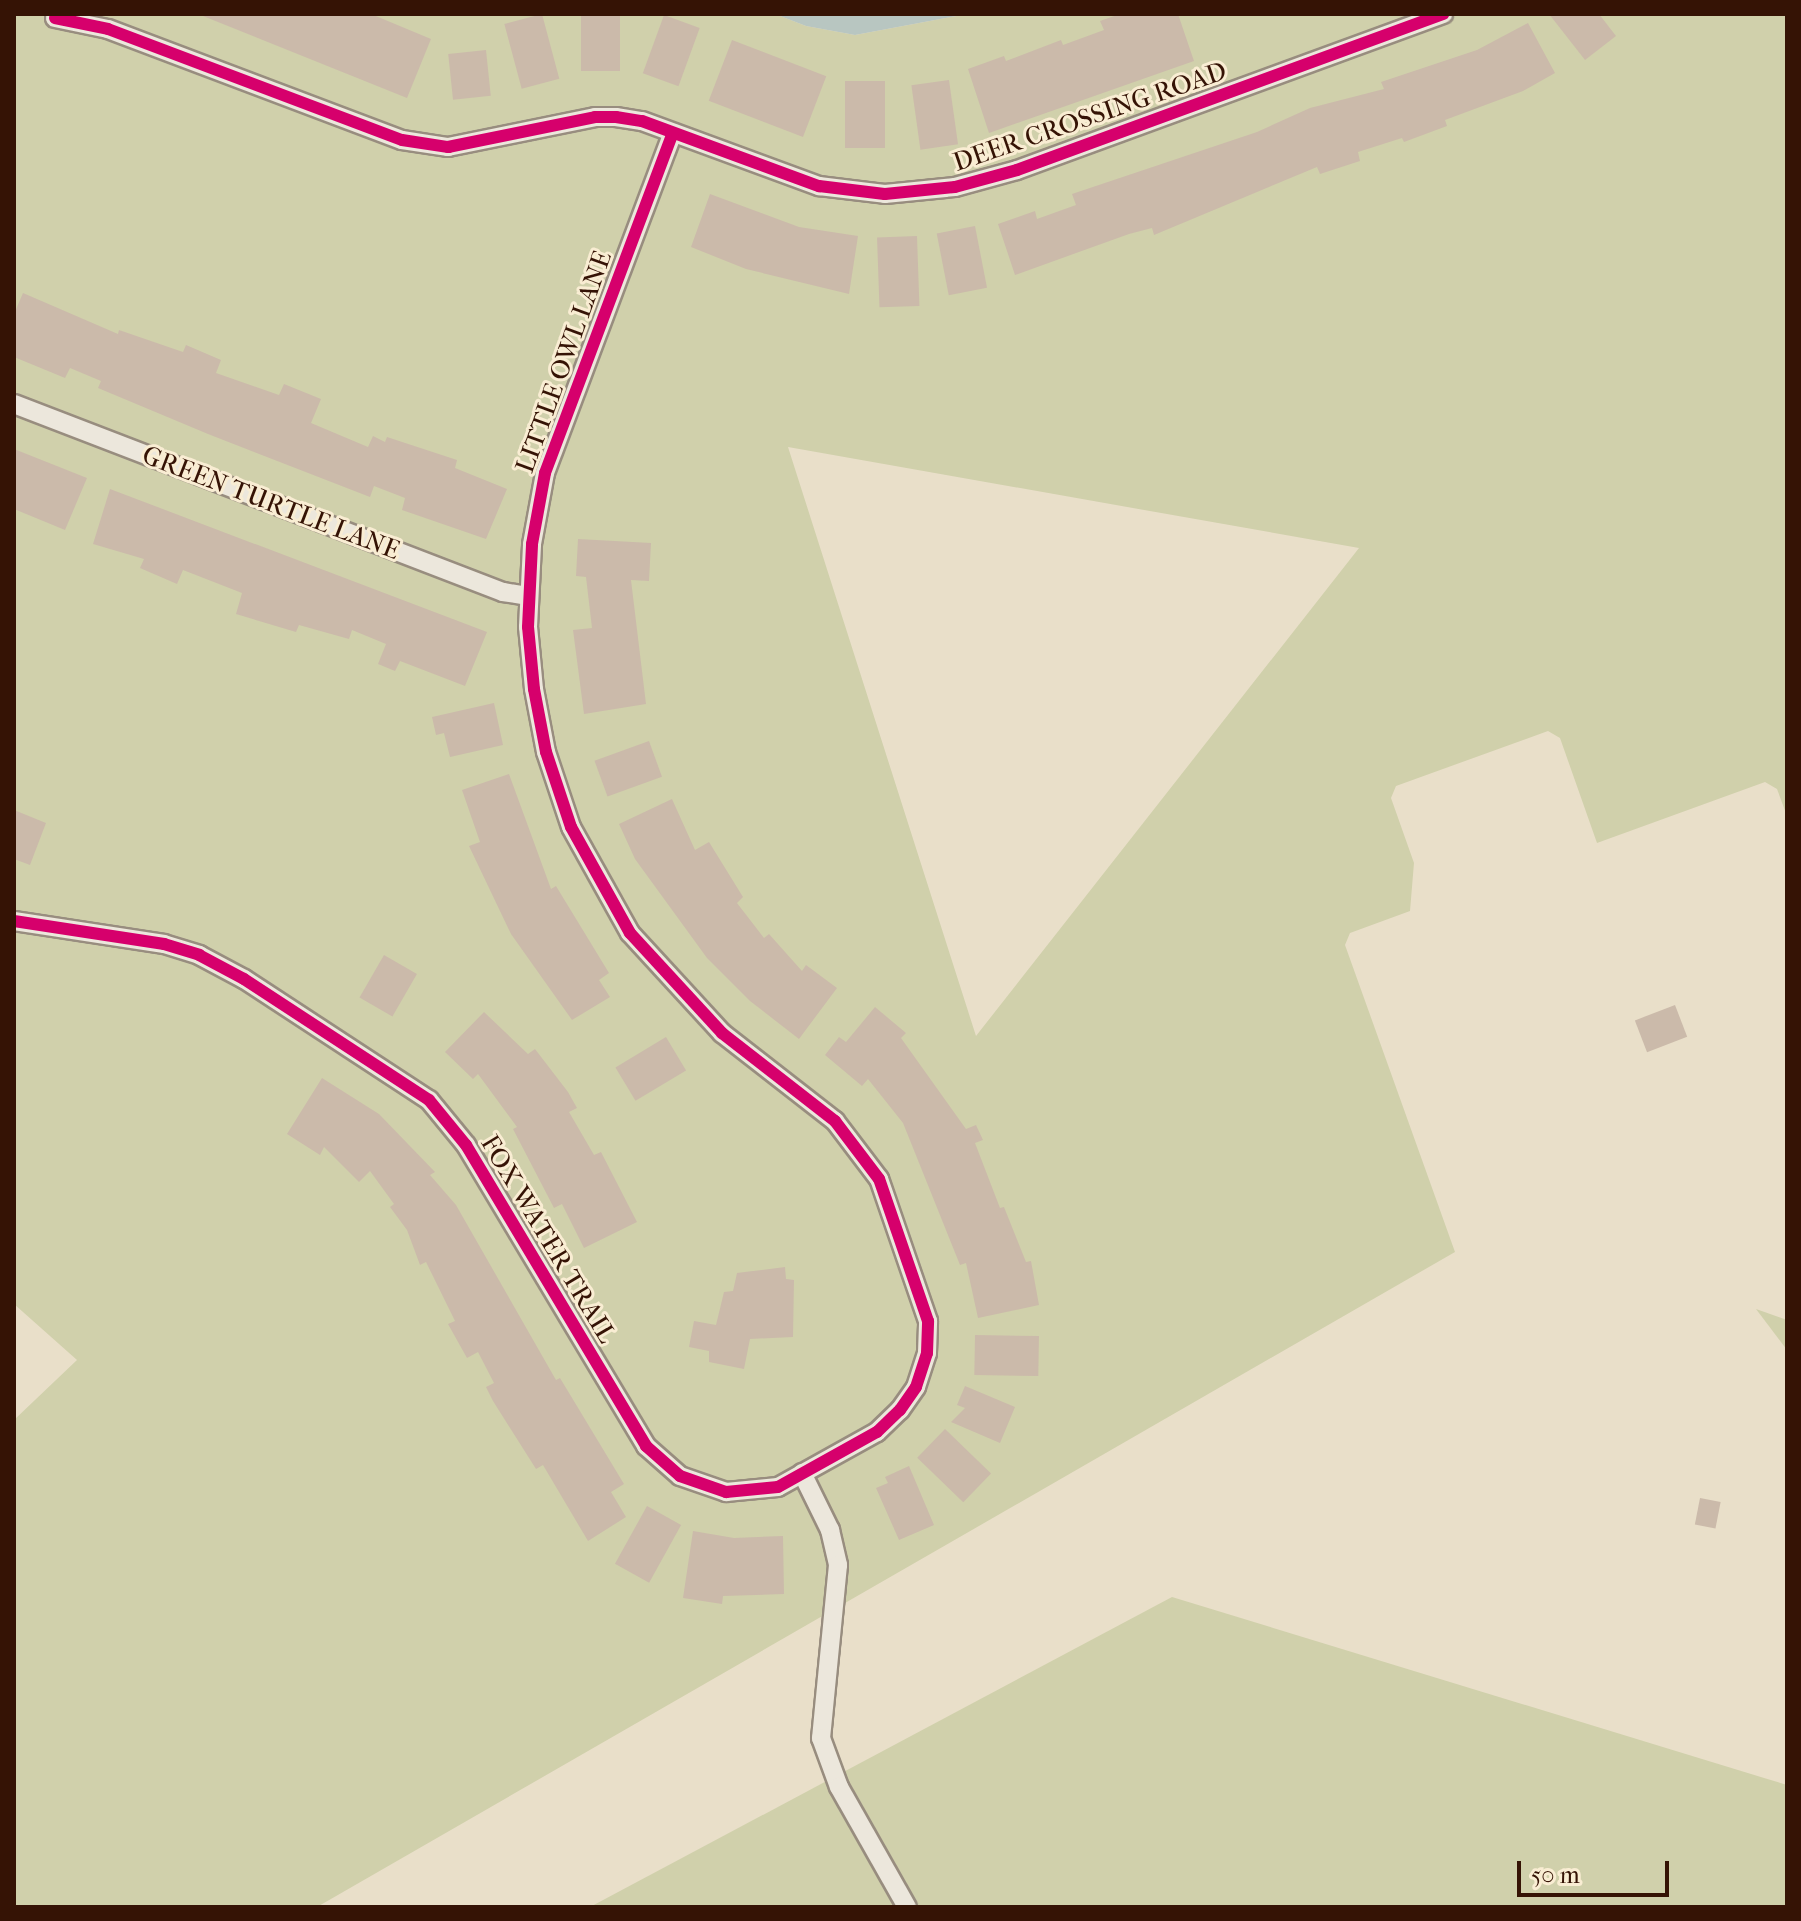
<!DOCTYPE html>
<html>
<head>
<meta charset="utf-8">
<style>
	body { margin:0 }
	#map { position:relative; width:1801px; height:1921px; overflow:hidden; background:#e9dfc9; font-family:"IM FELL French Canon",serif }
	div>[style] { position:absolute }
	.green>* { inset:0; background:#d0d0ab }
	.water>* { inset:0; background:#b8c6c1 }
	.building>* { inset:0; background:#cbbaaa; transform-origin:0 0 }
	.roads { filter:drop-shadow(2px 0 #988d7f) drop-shadow(-2px 0 #988d7f) drop-shadow(0 2px #988d7f) drop-shadow(0 -2px #988d7f) }
	.street>* { height:18px; margin:-9px; padding:0 9px; transform-origin:9px; border-radius:9px; background:#ece7dc }
	.cycleway>* { height:12px; margin:-6px; padding:0 6px; transform-origin:6px; border-radius:6px; background:#d6006c }
	span { translate:-50% -50%; white-space:nowrap; text-align:center; line-height:1.15; -webkit-text-stroke:6px #f9edd3; paint-order:stroke }
	.street-label { font-size:26px; color:#351305 }
	.frame { position:absolute; inset:0; border:16px solid #351305; pointer-events:none }
	.scale { position:absolute; left:1517px; top:1861px; width:152px; height:36px; box-sizing:border-box; border:4px solid #351305; border-top:0; padding-left:10px; font-size:24px; line-height:28px; white-space:nowrap; color:#351305; -webkit-text-stroke:6px #f9edd3; paint-order:stroke }
</style>
</head>
<body>
<div id="map">
	<div class="green">
		<i style="clip-path:polygon(evenodd,14px 14px,775px 14px,806px 26px,855px 35px,967px 14px,1787px 14px,1787px 816px,1777px 789px,1765px 782px,1597px 843px,1560px 738px,1548px 731px,1396px 786px,1391px 798px,1414px 863px,1410px 911px,1350px 933px,1345px 945px,1455px 1252px,317px 1907px,14px 1907px,14px 1420px,77px 1360px,14px 1304px,14px 14px,788px 447px,1359px 548px,976px 1036px,930px 892px,788px 447px)"></i>
		<i style="clip-path:polygon(1756px 1309px,1787px 1320px,1787px 1350px)"></i>
		<i style="clip-path:polygon(1172px 1597px,1787px 1785px,1787px 1907px,590px 1907px)"></i>
	</div>
	<div class="water">
		<i style="clip-path:polygon(775px 14px,967px 14px,855px 35px,806px 26px)"></i>
	</div>
	<div class="building">
		<i style="clip-path:polygon(198px 14px,371px 14px,431px 39px,407px 98px)"></i>
		<i style="left:542px;top:14px;width:67px;height:39px;rotate:75deg"></i>
		<i style="left:581px;top:14px;width:39px;height:57px"></i>
		<i style="clip-path:polygon(1120px 14px,1178px 14px,1194px 61px,989px 133px,968px 69px,1004px 56px,1006px 61px,1061px 40px,1063px 45px,1104px 30px,1100px 21px)"></i>
		<i style="clip-path:polygon(1549px 14px,1599px 14px,1616px 36px,1585px 60px)"></i>
		<i style="left:664px;top:15px;width:38px;height:62px;rotate:20deg"></i>
		<i style="clip-path:polygon(1528px 23px,1555px 73px,1523px 91px,1445px 120px,1447px 126px,1404px 142px,1402px 138px,1358px 152px,1360px 161px,1320px 174px,1317px 167px,1154px 235px,1152px 228px,1129px 234px,1015px 275px,998px 224px,1035px 211px,1037px 219px,1076px 205px,1072px 194px,1257px 132px,1310px 108px,1384px 89px,1381px 82px,1477px 50px)"></i>
		<i style="left:732px;top:40px;width:101px;height:65px;rotate:21deg"></i>
		<i style="left:486px;top:50px;width:46px;height:38px;rotate:84deg"></i>
		<i style="left:949px;top:80px;width:65px;height:38px;rotate:82deg"></i>
		<i style="left:845px;top:81px;width:40px;height:67px"></i>
		<i style="clip-path:polygon(710px 194px,799px 227px,858px 236px,849px 294px,746px 269px,691px 247px)"></i>
		<i style="left:975px;top:226px;width:63px;height:39px;rotate:79deg"></i>
		<i style="left:917px;top:236px;width:70px;height:40px;rotate:88deg"></i>
		<i style="clip-path:polygon(23px 293px,118px 334px,119px 330px,183px 352px,186px 345px,221px 360px,216px 373px,279px 395px,284px 384px,321px 399px,311px 423px,368px 447px,373px 436px,385px 442px,387px 437px,457px 460px,455px 468px,507px 489px,486px 539px,402px 510px,405px 498px,374px 486px,370px 497px,208px 434px,98px 388px,101px 381px,70px 368px,65px 378px,14px 357px,14px 314px)"></i>
		<i style="clip-path:polygon(14px 449px,87px 478px,65px 530px,14px 509px)"></i>
		<i style="clip-path:polygon(110px 489px,487px 632px,465px 686px,400px 661px,395px 671px,378px 664px,386px 644px,352px 630px,349px 639px,299px 625px,296px 632px,236px 614px,242px 593px,183px 570px,177px 584px,140px 568px,144px 559px,93px 544px)"></i>
		<i style="clip-path:polygon(578px 539px,651px 543px,649px 581px,631px 580px,646px 704px,584px 714px,573px 630px,592px 628px,586px 577px,576px 576px)"></i>
		<i style="clip-path:polygon(494px 703px,503px 745px,450px 757px,444px 733px,436px 735px,432px 717px)"></i>
		<i style="left:649px;top:741px;width:38px;height:58px;rotate:70deg"></i>
		<i style="clip-path:polygon(509px 774px,551px 889px,556px 886px,609px 973px,599px 980px,610px 997px,572px 1020px,511px 934px,469px 846px,480px 842px,462px 790px)"></i>
		<i style="clip-path:polygon(672px 799px,695px 850px,709px 842px,743px 897px,737px 903px,764px 938px,769px 934px,802px 971px,806px 965px,837px 988px,799px 1039px,750px 1001px,707px 958px,635px 859px,619px 824px)"></i>
		<i style="clip-path:polygon(14px 810px,46px 823px,30px 865px,14px 859px)"></i>
		<i style="left:384px;top:955px;width:38px;height:49px;rotate:30deg"></i>
		<i style="left:1675px;top:1005px;width:34px;height:43px;rotate:69deg"></i>
		<i style="clip-path:polygon(875px 1007px,906px 1033px,901px 1038px,966px 1129px,976px 1125px,983px 1140px,975px 1143px,1000px 1208px,1004px 1207px,1026px 1262px,1031px 1261px,1039px 1305px,978px 1318px,966px 1263px,960px 1265px,903px 1123px,868px 1079px,862px 1086px,825px 1055px,839px 1037px,846px 1042px)"></i>
		<i style="clip-path:polygon(484px 1012px,528px 1054px,535px 1049px,568px 1092px,577px 1108px,569px 1112px,594px 1155px,601px 1152px,637px 1222px,584px 1248px,562px 1204px,554px 1208px,513px 1129px,517px 1127px,478px 1074px,473px 1079px,445px 1052px)"></i>
		<i style="left:666px;top:1037px;width:39px;height:59px;rotate:59deg"></i>
		<i style="clip-path:polygon(322px 1078px,379px 1114px,435px 1172px,430px 1175px,456px 1205px,556px 1380px,560px 1378px,624px 1484px,611px 1492px,626px 1517px,588px 1541px,543px 1465px,536px 1469px,493px 1401px,486px 1387px,494px 1383px,478px 1352px,467px 1358px,448px 1324px,455px 1321px,426px 1262px,420px 1265px,407px 1230px,390px 1207px,394px 1204px,370px 1171px,359px 1182px,324px 1147px,320px 1155px,287px 1134px)"></i>
		<i style="clip-path:polygon(785px 1267px,786px 1279px,794px 1280px,793px 1337px,750px 1339px,744px 1369px,709px 1362px,709px 1351px,689px 1347px,694px 1321px,716px 1325px,724px 1292px,733px 1291px,737px 1273px)"></i>
		<i style="left:975px;top:1335px;width:64px;height:40px;rotate:1deg"></i>
		<i style="clip-path:polygon(965px 1386px,1015px 1407px,1000px 1443px,951px 1422px,965px 1408px,957px 1405px)"></i>
		<i style="left:945px;top:1429px;width:64px;height:40px;rotate:44deg"></i>
		<i style="clip-path:polygon(909px 1466px,934px 1525px,899px 1540px,876px 1488px,888px 1483px,885px 1477px)"></i>
		<i style="left:1700px;top:1498px;width:21px;height:27px;rotate:11deg"></i>
		<i style="left:647px;top:1506px;width:39px;height:66px;rotate:29deg"></i>
		<i style="clip-path:polygon(693px 1531px,734px 1538px,783px 1536px,784px 1594px,723px 1596px,722px 1604px,683px 1598px)"></i>
	</div>
	<div class="roads">
		<div class="street">
			<i style="left:55px;top:18px;width:54px;rotate:11.7deg"></i>
			<i style="left:108px;top:29px;width:314px;rotate:20.7deg"></i>
			<i style="left:402px;top:140px;width:47px;rotate:8.7deg"></i>
			<i style="left:448px;top:147px;width:150px;rotate:-11.5deg"></i>
			<i style="left:595px;top:117px;width:21px"></i>
			<i style="left:616px;top:117px;width:26px;rotate:9deg"></i>
			<i style="left:642px;top:121px;width:189px;rotate:20.2deg"></i>
			<i style="left:819px;top:186px;width:66px;rotate:6.9deg"></i>
			<i style="left:885px;top:194px;width:70px;rotate:-5.7deg"></i>
			<i style="left:955px;top:187px;width:64px;rotate:-15.3deg"></i>
			<i style="left:1017px;top:170px;width:454px;rotate:-20.1deg"></i>
			<i style="left:14px;top:404px;width:524px;rotate:21.03deg"></i>
			<i style="left:503px;top:592px;width:26px;rotate:9deg"></i>
			<i style="left:14px;top:921px;width:152px;rotate:8.7deg"></i>
			<i style="left:164px;top:944px;width:37px;rotate:17deg"></i>
			<i style="left:199px;top:955px;width:51px;rotate:28.1deg"></i>
			<i style="left:244px;top:979px;width:221px;rotate:33.2deg"></i>
			<i style="left:429px;top:1100px;width:58px;rotate:50.6deg"></i>
			<i style="left:466px;top:1145px;width:351px;rotate:59.1deg"></i>
			<i style="left:646px;top:1446px;width:45px;rotate:41.4deg"></i>
			<i style="left:680px;top:1476px;width:49px;rotate:19.2deg"></i>
			<i style="left:726px;top:1492px;width:52px;rotate:-5.5deg"></i>
			<i style="left:778px;top:1487px;width:113px;rotate:-29.1deg"></i>
			<i style="left:877px;top:1432px;width:32px;rotate:-44deg"></i>
			<i style="left:900px;top:1410px;width:28px;rotate:-55deg"></i>
			<i style="left:916px;top:1387px;width:36px;rotate:-72deg"></i>
			<i style="left:927px;top:1353px;width:32px;rotate:-88deg"></i>
			<i style="left:928px;top:1321px;width:150px;rotate:-109deg"></i>
			<i style="left:879px;top:1179px;width:73px;rotate:-127.2deg"></i>
			<i style="left:835px;top:1121px;width:143px;rotate:-142.1deg"></i>
			<i style="left:722px;top:1033px;width:136px;rotate:-132.6deg"></i>
			<i style="left:630px;top:933px;width:121px;rotate:-119.1deg"></i>
			<i style="left:571px;top:827px;width:79px;rotate:-108.4deg"></i>
			<i style="left:546px;top:752px;width:64px;rotate:-100.8deg"></i>
			<i style="left:534px;top:689px;width:62px;rotate:-95.5deg"></i>
			<i style="left:528px;top:627px;width:83px;rotate:-87.2deg"></i>
			<i style="left:532px;top:544px;width:72px;rotate:-79.6deg"></i>
			<i style="left:545px;top:473px;width:363px;rotate:-69.4deg"></i>
			<i style="left:802px;top:1473px;width:64px;rotate:63.8deg"></i>
			<i style="left:830px;top:1530px;width:36px;rotate:77deg"></i>
			<i style="left:838px;top:1565px;width:174px;rotate:95.6deg"></i>
			<i style="left:821px;top:1738px;width:52px;rotate:69.8deg"></i>
			<i style="left:839px;top:1787px;width:138px;rotate:60.5deg"></i>
		</div>
	</div>
	<div class="cycleway">
		<i style="left:55px;top:18px;width:54px;rotate:11.7deg"></i>
		<i style="left:108px;top:29px;width:314px;rotate:20.7deg"></i>
		<i style="left:402px;top:140px;width:47px;rotate:8.7deg"></i>
		<i style="left:448px;top:147px;width:150px;rotate:-11.5deg"></i>
		<i style="left:595px;top:117px;width:21px"></i>
		<i style="left:616px;top:117px;width:26px;rotate:9deg"></i>
		<i style="left:642px;top:121px;width:189px;rotate:20.2deg"></i>
		<i style="left:819px;top:186px;width:66px;rotate:6.9deg"></i>
		<i style="left:885px;top:194px;width:70px;rotate:-5.7deg"></i>
		<i style="left:955px;top:187px;width:64px;rotate:-15.3deg"></i>
		<i style="left:1017px;top:170px;width:454px;rotate:-20.1deg"></i>
		<i style="left:14px;top:921px;width:152px;rotate:8.7deg"></i>
		<i style="left:164px;top:944px;width:37px;rotate:17deg"></i>
		<i style="left:199px;top:955px;width:51px;rotate:28.1deg"></i>
		<i style="left:244px;top:979px;width:221px;rotate:33.2deg"></i>
		<i style="left:429px;top:1100px;width:58px;rotate:50.6deg"></i>
		<i style="left:466px;top:1145px;width:351px;rotate:59.1deg"></i>
		<i style="left:646px;top:1446px;width:45px;rotate:41.4deg"></i>
		<i style="left:680px;top:1476px;width:49px;rotate:19.2deg"></i>
		<i style="left:726px;top:1492px;width:52px;rotate:-5.5deg"></i>
		<i style="left:778px;top:1487px;width:113px;rotate:-29.1deg"></i>
		<i style="left:877px;top:1432px;width:32px;rotate:-44deg"></i>
		<i style="left:900px;top:1410px;width:28px;rotate:-55deg"></i>
		<i style="left:916px;top:1387px;width:36px;rotate:-72deg"></i>
		<i style="left:927px;top:1353px;width:32px;rotate:-88deg"></i>
		<i style="left:928px;top:1321px;width:150px;rotate:-109deg"></i>
		<i style="left:879px;top:1179px;width:73px;rotate:-127.2deg"></i>
		<i style="left:835px;top:1121px;width:143px;rotate:-142.1deg"></i>
		<i style="left:722px;top:1033px;width:136px;rotate:-132.6deg"></i>
		<i style="left:630px;top:933px;width:121px;rotate:-119.1deg"></i>
		<i style="left:571px;top:827px;width:79px;rotate:-108.4deg"></i>
		<i style="left:546px;top:752px;width:64px;rotate:-100.8deg"></i>
		<i style="left:534px;top:689px;width:62px;rotate:-95.5deg"></i>
		<i style="left:528px;top:627px;width:83px;rotate:-87.2deg"></i>
		<i style="left:532px;top:544px;width:72px;rotate:-79.6deg"></i>
		<i style="left:545px;top:473px;width:363px;rotate:-69.4deg"></i>
	</div>
	<div class="street-label">
		<span style="left:1090px;top:117px;rotate:-19deg">DEER CROSSING ROAD</span>
		<span style="left:564px;top:362px;rotate:-70deg">LITTLE OWL LANE</span>
		<span style="left:271px;top:503px;rotate:21deg">GREEN TURTLE LANE</span>
		<span style="left:548px;top:1239px;rotate:59deg">FOX WATER TRAIL</span>
	</div>
	<div class="frame"></div>
	<div class="scale">50 m</div>
</div>
</body>
</html>
